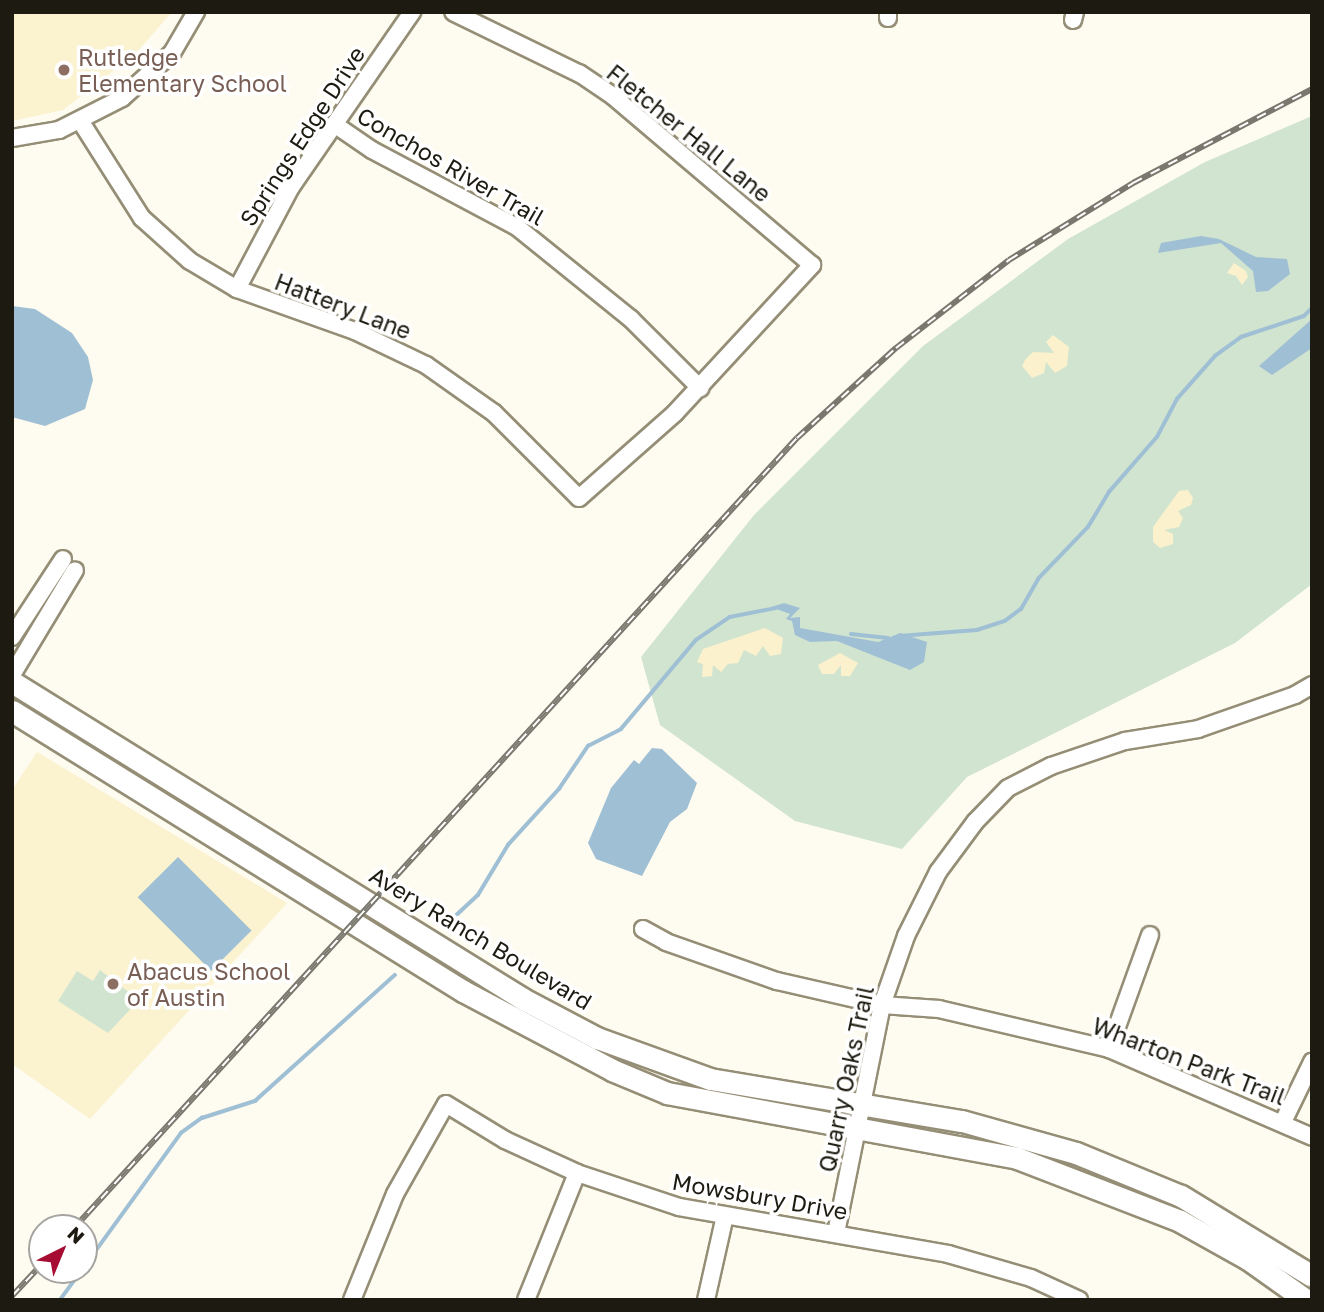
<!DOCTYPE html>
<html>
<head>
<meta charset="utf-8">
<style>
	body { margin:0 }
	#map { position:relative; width:1324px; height:1312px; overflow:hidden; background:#fefbf0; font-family:"Golos Text",sans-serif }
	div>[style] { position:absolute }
	.built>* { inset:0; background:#fbf2d0 }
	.green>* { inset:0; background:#d1e4d0 }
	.sand>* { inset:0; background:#fbf1cc }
	.water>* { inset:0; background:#9fbfd4; transform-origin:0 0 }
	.stream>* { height:3.5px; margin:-1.75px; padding:0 1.75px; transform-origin:1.75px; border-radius:1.75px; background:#9fbfd4 }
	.roads { filter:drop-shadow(2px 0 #958e76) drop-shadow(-2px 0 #958e76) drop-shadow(0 2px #958e76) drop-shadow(0 -2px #958e76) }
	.street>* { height:16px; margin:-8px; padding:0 8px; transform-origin:8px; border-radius:8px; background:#fff }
	.secondary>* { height:21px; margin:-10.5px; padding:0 10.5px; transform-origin:10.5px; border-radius:10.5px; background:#fff }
	.rail>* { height:6px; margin-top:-3px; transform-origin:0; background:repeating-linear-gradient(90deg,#fff 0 10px,#7a786e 0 20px); box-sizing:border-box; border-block:2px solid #7a786e }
	.dots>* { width:19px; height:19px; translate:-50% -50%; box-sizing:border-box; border:4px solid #fff; border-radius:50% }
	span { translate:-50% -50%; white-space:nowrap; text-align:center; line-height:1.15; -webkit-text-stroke:7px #fff; paint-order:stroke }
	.education-label { font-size:23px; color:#785e54 }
	.left { translate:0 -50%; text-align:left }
	.street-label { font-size:23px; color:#1d1b11 }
	.frame { position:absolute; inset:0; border:14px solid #1d1b11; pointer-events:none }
	.north { position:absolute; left:28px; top:1214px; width:70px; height:70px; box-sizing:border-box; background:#fff; border:2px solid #a5a4a0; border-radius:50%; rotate:43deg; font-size:19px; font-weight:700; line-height:28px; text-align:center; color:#1d1b11 }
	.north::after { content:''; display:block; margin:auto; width:24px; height:32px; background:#a70d32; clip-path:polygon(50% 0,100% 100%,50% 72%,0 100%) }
</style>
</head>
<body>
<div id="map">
	<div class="built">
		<i style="clip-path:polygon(12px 12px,172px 12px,137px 52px,63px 110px,12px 121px)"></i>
		<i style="clip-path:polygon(37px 752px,287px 903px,90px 1119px,12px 1064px,12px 790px)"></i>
	</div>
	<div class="green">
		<i style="clip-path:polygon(1312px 116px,1312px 584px,1235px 643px,967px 777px,902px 849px,795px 821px,660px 725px,641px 657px,754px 515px,923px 346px,1068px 239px,1205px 162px)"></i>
		<i style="clip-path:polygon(100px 970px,139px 1000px,108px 1033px,58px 1001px,77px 971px,93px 981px)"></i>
	</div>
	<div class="sand">
		<i style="clip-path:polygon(1234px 263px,1246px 271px,1248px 277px,1242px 285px,1236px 276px,1227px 273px)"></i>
		<i style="clip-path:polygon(1053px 335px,1069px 347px,1067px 366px,1055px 373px,1046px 362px,1044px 373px,1032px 378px,1022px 366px,1025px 360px,1033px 352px,1054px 353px,1046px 342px)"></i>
		<i style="clip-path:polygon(1188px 490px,1193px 498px,1191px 505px,1178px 511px,1183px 518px,1179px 527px,1164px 530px,1173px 534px,1173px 544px,1160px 548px,1153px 542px,1153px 527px,1179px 491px)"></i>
		<i style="clip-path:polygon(765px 628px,783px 638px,781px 654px,770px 656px,763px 646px,756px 656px,744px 650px,738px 663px,728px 664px,721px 672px,713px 665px,712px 676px,702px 677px,703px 664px,697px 662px,703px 649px)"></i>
		<i style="clip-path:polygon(840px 653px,858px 663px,850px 676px,841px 676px,841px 665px,834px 674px,822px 674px,818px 665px)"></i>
	</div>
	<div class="water">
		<i style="clip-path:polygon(1201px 236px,1219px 239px,1256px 257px,1287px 259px,1290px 274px,1268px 291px,1256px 292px,1253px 271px,1221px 243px,1158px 253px,1161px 243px)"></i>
		<i style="clip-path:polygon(12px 306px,35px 309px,72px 333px,88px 357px,93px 380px,85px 409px,45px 426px,12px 417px)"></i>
		<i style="clip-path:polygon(1312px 319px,1312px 348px,1272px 375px,1259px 366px)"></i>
		<i style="clip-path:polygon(784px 603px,800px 608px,790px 618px,800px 617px,800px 628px,878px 642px,900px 633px,927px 642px,924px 662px,910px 670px,837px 641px,810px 642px,795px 635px,792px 621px,786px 619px,790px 614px,771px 607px)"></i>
		<i style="clip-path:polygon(652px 748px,662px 749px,697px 783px,687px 809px,670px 822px,642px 876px,596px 859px,588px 843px,611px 788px,634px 760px,639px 764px)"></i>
		<i style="left:178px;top:857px;width:104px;height:57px;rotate:45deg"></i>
	</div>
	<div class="stream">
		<i style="left:851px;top:634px;width:37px;rotate:6deg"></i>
		<i style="left:899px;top:636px;width:78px;rotate:-4.4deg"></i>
		<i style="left:977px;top:630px;width:29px;rotate:-18deg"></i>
		<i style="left:1005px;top:621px;width:20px;rotate:-37deg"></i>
		<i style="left:1021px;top:609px;width:34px;rotate:-60deg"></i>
		<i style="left:1038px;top:579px;width:72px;rotate:-46.1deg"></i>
		<i style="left:1088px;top:527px;width:41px;rotate:-59deg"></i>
		<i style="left:1109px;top:492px;width:73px;rotate:-48.9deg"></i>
		<i style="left:1157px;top:437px;width:43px;rotate:-62.2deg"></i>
		<i style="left:1177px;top:399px;width:57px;rotate:-48.5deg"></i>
		<i style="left:1215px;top:356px;width:32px;rotate:-36deg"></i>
		<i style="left:1241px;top:337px;width:66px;rotate:-18.4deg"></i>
		<i style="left:1304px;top:316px;width:11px;rotate:-45deg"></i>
		<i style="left:450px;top:921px;width:38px;rotate:-43deg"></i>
		<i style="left:478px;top:895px;width:58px;rotate:-59deg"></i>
		<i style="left:508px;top:845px;width:76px;rotate:-47.7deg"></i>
		<i style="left:559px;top:789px;width:52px;rotate:-56deg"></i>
		<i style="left:588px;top:746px;width:37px;rotate:-27deg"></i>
		<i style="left:621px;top:729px;width:116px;rotate:-49.9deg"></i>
		<i style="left:696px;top:640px;width:41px;rotate:-34.1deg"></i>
		<i style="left:730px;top:617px;width:47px;rotate:-11.1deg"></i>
		<i style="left:84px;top:1267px;width:165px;rotate:-54.1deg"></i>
		<i style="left:181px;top:1133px;width:26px;rotate:-36deg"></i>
		<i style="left:202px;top:1118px;width:56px;rotate:-17.8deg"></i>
		<i style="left:255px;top:1101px;width:188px;rotate:-42deg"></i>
		<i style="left:60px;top:1300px;width:37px;rotate:-54deg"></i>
	</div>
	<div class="roads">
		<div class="street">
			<i style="left:888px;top:12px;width:6px;rotate:90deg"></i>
			<i style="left:1073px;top:20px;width:8px;rotate:-76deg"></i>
			<i style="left:81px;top:122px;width:114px;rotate:57.6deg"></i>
			<i style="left:142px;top:218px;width:64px;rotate:41.9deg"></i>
			<i style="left:190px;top:261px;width:55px;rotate:30.8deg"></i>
			<i style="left:237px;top:289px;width:125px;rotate:19.6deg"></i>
			<i style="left:355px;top:331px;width:79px;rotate:25.6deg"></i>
			<i style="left:426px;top:365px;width:83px;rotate:35.2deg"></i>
			<i style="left:494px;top:413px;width:120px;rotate:45deg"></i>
			<i style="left:579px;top:498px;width:128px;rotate:-41.5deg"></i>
			<i style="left:675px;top:413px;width:202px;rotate:-47.2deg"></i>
			<i style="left:812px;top:265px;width:261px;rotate:-139.7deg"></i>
			<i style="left:613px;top:96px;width:40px;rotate:-146deg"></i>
			<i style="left:580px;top:74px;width:141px;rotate:-154deg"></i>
			<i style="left:334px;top:124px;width:46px;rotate:34.4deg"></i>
			<i style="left:372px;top:150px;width:164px;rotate:28deg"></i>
			<i style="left:517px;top:227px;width:146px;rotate:38.9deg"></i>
			<i style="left:631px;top:319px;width:98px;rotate:45deg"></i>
			<i style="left:12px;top:138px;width:48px;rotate:-9.7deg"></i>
			<i style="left:59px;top:130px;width:71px;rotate:-26.9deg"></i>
			<i style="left:122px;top:98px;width:67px;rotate:-42deg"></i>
			<i style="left:172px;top:53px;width:48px;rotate:-59.7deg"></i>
			<i style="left:237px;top:289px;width:115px;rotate:-62.1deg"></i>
			<i style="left:291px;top:187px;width:213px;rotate:-55.3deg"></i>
			<i style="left:12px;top:637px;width:93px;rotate:-56.8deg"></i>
			<i style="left:12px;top:675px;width:122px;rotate:-59deg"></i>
			<i style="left:643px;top:929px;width:26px;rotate:29deg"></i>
			<i style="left:666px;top:942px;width:118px;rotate:19.4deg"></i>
			<i style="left:777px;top:981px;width:108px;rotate:12.9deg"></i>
			<i style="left:882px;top:1005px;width:57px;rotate:4deg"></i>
			<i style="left:939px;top:1009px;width:175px;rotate:13.2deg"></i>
			<i style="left:1109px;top:1049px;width:221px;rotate:23.4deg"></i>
			<i style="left:1109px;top:1049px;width:121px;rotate:-70.2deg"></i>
			<i style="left:1283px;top:1122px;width:67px;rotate:-64.2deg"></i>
			<i style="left:836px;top:1233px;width:233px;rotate:-78.6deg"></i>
			<i style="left:882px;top:1005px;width:73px;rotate:-70.8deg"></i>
			<i style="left:906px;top:936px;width:72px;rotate:-63.4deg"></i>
			<i style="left:938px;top:872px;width:62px;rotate:-53.5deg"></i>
			<i style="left:975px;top:822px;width:47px;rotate:-45.9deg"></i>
			<i style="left:1008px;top:788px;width:48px;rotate:-27.1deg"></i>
			<i style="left:1051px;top:766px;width:78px;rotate:-18.7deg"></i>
			<i style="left:1125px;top:741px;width:74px;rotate:-9.3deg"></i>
			<i style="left:1198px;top:729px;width:103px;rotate:-19.3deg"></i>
			<i style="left:1295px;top:695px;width:20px;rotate:-30deg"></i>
			<i style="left:352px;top:1300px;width:114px;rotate:-67.9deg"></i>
			<i style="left:395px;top:1194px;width:103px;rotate:-60.5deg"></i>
			<i style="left:446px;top:1104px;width:69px;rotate:31.4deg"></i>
			<i style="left:505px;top:1140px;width:79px;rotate:24.6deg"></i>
			<i style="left:577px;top:1173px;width:108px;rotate:18.4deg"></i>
			<i style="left:679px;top:1207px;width:273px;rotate:9.9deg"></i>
			<i style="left:948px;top:1254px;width:86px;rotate:16.1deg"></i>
			<i style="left:1031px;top:1278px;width:53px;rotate:24.6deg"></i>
			<i style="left:526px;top:1300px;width:137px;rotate:-68.1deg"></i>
			<i style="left:706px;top:1300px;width:86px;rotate:-77.3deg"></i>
		</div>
		<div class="secondary">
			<i style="left:12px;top:682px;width:601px;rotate:31.81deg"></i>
			<i style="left:523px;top:999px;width:84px;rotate:27.8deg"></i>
			<i style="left:597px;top:1038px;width:120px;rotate:19.9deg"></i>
			<i style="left:710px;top:1079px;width:255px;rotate:9.5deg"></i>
			<i style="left:962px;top:1121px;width:118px;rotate:15.7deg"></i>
			<i style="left:1076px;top:1153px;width:113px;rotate:22.3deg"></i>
			<i style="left:1181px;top:1196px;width:153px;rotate:31.4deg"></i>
			<i style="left:12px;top:711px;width:531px;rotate:31.83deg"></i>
			<i style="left:463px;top:991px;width:169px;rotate:27.9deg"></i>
			<i style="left:612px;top:1070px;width:60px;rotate:22.7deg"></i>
			<i style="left:667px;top:1093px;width:356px;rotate:10.5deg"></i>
			<i style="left:1017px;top:1158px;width:175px;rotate:21.1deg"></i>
			<i style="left:1180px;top:1221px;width:78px;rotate:29.2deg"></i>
			<i style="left:1248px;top:1259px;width:71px;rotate:35.3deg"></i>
		</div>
	</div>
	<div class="rail">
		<i style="left:74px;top:1228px;width:1071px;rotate:-47.54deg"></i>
		<i style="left:797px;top:438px;width:134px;rotate:-42.3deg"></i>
		<i style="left:896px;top:348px;width:143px;rotate:-37.9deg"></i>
		<i style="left:1009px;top:260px;width:146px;rotate:-31.8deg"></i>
		<i style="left:1133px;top:183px;width:202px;rotate:-27.7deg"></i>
		<i style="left:12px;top:1296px;width:44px;rotate:-46.8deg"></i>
	</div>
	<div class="dots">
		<i style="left:64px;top:70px;background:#8d6e63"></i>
		<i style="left:113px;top:984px;background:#8d6e63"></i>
	</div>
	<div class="education-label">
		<span class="left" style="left:78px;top:70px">Rutledge<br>Elementary School</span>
		<span class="left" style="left:127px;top:984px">Abacus School<br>of Austin</span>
	</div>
	<div class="street-label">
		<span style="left:689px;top:133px;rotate:39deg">Fletcher Hall Lane</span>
		<span style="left:302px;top:136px;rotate:-57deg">Springs Edge Drive</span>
		<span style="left:451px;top:166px;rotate:30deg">Conchos River Trail</span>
		<span style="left:343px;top:306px;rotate:21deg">Hattery Lane</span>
		<span style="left:481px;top:938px;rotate:31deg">Avery Ranch Boulevard</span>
		<span style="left:1189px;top:1061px;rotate:21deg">Wharton Park Trail</span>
		<span style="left:846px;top:1079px;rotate:-78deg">Quarry Oaks Trail</span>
		<span style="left:760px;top:1196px;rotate:10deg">Mowsbury Drive</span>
	</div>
	<div class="frame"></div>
	<div class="north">N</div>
</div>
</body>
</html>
